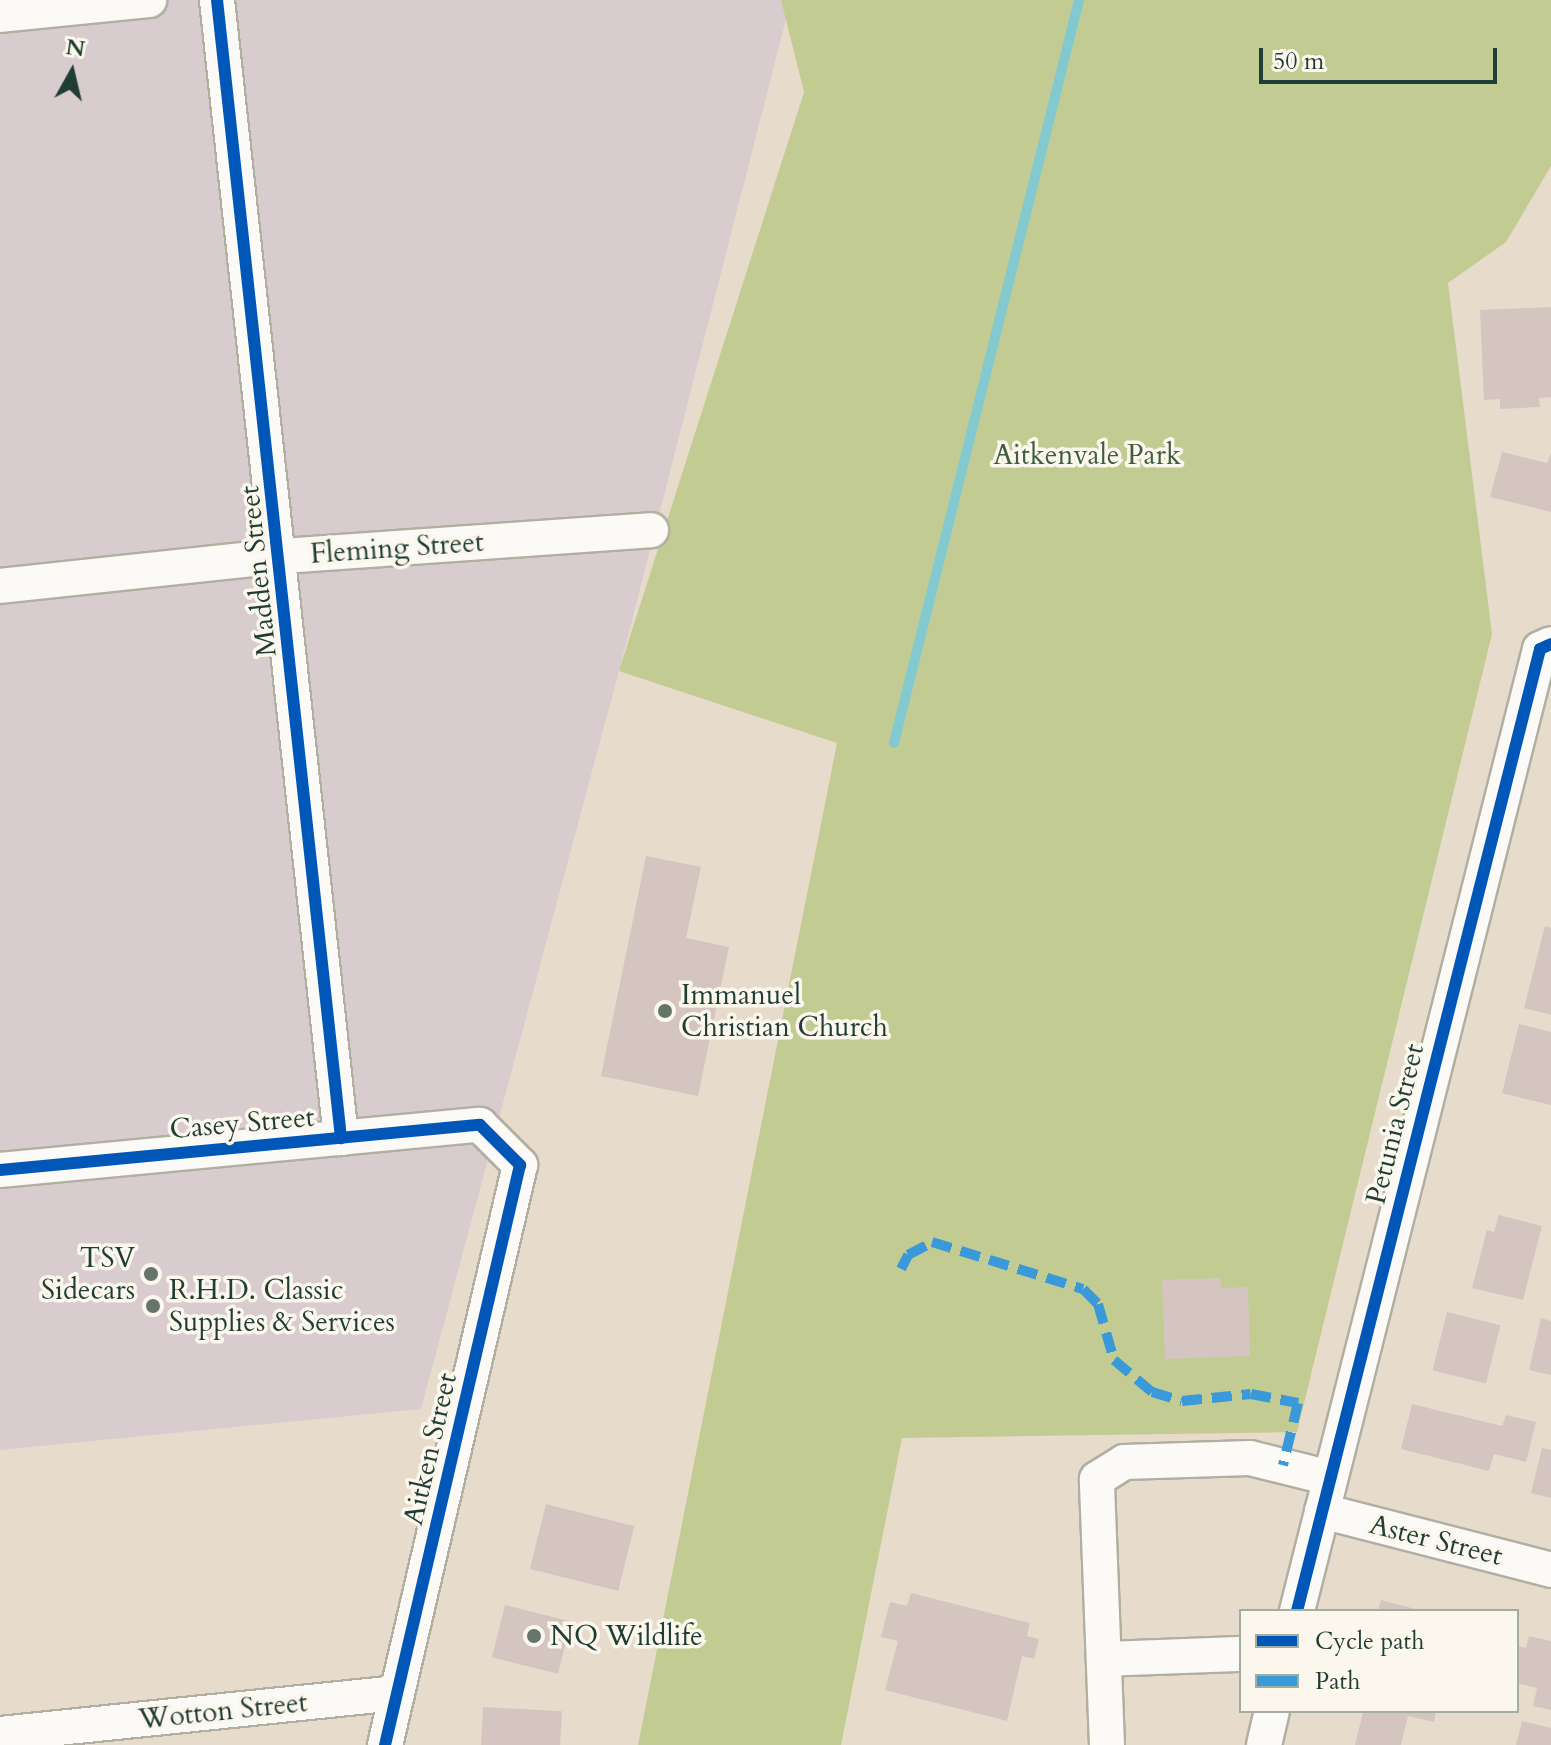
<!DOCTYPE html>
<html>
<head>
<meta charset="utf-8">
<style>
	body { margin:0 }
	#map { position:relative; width:1551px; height:1745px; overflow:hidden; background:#e7dccb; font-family:Cardo,serif }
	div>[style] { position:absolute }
	.industrial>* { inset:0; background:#d9ccce }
	.green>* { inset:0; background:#c2cc92 }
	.stream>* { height:10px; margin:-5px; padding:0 5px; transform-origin:5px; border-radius:5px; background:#82cad0 }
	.building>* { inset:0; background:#d4c5c1; transform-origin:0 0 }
	.roads { filter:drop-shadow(2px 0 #b1aea2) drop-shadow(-2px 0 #b1aea2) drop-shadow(0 2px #b1aea2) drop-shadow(0 -2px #b1aea2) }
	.minor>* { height:34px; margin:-17px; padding:0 17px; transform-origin:17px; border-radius:17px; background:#fbfaf7 }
	.quiet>* { height:10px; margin-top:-5px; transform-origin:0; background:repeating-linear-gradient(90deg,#3a99d8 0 20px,transparent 0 30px) }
	.cycleway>* { height:12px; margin:-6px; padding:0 6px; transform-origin:6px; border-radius:6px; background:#0057b8 }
	.dots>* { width:22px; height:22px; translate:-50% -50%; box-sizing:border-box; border:4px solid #fbf7ec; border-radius:50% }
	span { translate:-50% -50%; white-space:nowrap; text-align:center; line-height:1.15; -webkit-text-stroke:7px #fbf7ec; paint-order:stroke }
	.park-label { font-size:28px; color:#405d40 }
	.street-label { font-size:28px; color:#1f3d34 }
	.poi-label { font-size:28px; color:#1f3d34 }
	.left { translate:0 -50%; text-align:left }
	.right { translate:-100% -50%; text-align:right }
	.legend { position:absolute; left:1239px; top:1609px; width:280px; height:104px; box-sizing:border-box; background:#fbf7ec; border:2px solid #a3ada2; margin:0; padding:10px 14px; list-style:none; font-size:24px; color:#1f3d34 }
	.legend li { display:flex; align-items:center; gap:16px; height:40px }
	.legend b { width:40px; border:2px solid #a3ada2 }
	.north { position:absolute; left:32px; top:32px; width:80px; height:80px; -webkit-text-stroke:6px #fbf7ec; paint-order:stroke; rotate:8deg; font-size:22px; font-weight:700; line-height:32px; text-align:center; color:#1f3d34 }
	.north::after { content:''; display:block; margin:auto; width:28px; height:36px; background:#1f3d34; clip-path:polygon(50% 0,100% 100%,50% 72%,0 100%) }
	.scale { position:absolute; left:1259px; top:48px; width:238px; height:36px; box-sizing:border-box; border:4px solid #1f3d34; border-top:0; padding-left:10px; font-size:24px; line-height:28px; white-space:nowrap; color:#1f3d34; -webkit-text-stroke:6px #fbf7ec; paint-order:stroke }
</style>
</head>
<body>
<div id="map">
	<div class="industrial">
		<i style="clip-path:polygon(0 0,791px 0,619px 671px,421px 1409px,0 1450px)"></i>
	</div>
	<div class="green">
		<i style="clip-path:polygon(781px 0,1551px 0,1551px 166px,1506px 242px,1448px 283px,1492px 634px,1297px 1432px,902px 1438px,841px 1745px,638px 1745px,837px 743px,619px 671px,804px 92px)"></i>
	</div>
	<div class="stream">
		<i style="left:894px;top:743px;width:766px;rotate:-76.02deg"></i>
	</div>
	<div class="building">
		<i style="clip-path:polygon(1551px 307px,1551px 397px,1539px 398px,1540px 407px,1500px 409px,1500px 399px,1484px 400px,1480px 310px)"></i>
		<i style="clip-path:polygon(1502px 452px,1547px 463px,1551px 453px,1551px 512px,1490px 497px)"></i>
		<i style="clip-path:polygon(646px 856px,701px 867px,686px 938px,729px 947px,698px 1096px,601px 1076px)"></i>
		<i style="clip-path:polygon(1545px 926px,1551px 928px,1551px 1015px,1524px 1008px)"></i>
		<i style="clip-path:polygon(1519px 1024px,1551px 1032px,1551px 1105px,1502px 1093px)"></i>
		<i style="clip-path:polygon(1499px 1215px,1542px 1226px,1523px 1300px,1472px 1288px,1487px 1230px,1494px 1232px)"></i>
		<i style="clip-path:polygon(1220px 1278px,1221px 1288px,1248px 1287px,1250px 1356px,1165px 1359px,1162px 1280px)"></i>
		<i style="left:1447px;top:1312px;width:55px;height:60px;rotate:14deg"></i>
		<i style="clip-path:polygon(1541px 1318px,1551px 1321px,1551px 1375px,1529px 1370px)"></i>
		<i style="clip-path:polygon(1412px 1404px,1502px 1426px,1506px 1415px,1536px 1422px,1526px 1462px,1494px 1454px,1489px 1471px,1401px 1449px)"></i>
		<i style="clip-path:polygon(1542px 1448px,1551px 1450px,1551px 1498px,1531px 1493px)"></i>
		<i style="left:546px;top:1504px;width:91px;height:67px;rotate:14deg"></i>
		<i style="clip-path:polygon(911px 1593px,1030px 1623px,1027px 1636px,1039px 1639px,1034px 1659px,1022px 1656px,1007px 1721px,885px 1690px,898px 1641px,881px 1637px,890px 1602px,907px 1606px)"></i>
		<i style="clip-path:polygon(1381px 1600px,1419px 1610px,1419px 1611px,1378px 1611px)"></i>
		<i style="left:505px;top:1605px;width:68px;height:54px;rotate:14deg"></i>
		<i style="clip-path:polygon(1529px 1636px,1551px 1641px,1551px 1710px,1533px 1706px,1537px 1688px,1517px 1683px,1517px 1646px,1526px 1648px)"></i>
		<i style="left:483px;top:1707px;width:79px;height:38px;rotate:3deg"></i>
		<i style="clip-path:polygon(1436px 1711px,1434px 1722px,1408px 1716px,1401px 1745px,1355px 1745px,1363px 1712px)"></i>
		<i style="clip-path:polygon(1522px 1721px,1551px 1728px,1551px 1745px,1516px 1745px)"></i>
	</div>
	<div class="roads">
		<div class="minor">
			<i style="left:217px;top:0;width:1145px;rotate:83.78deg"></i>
			<i style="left:0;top:15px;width:150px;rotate:-5.7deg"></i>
			<i style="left:0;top:586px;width:284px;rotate:-6.1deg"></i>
			<i style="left:282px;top:556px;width:370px;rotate:-4deg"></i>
			<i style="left:0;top:1170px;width:482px;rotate:-5.4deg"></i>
			<i style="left:480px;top:1125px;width:57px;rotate:45deg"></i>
			<i style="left:520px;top:1165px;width:596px;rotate:103.1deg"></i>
			<i style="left:1322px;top:1511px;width:236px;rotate:14.4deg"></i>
			<i style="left:1297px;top:1611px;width:992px;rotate:-75.82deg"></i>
			<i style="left:1540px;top:649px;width:12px;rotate:-24deg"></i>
			<i style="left:1104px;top:1659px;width:137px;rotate:-2.1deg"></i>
			<i style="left:0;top:1734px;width:399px;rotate:-5.9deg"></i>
			<i style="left:1107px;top:1745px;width:266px;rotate:-92.2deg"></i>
			<i style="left:1097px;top:1479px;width:32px;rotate:-32deg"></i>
			<i style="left:1124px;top:1462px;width:126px;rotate:-1.8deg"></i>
			<i style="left:1250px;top:1458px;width:82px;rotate:14deg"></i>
			<i style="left:1264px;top:1745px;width:35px;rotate:-77deg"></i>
		</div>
	</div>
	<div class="quiet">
		<i style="left:901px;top:1269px;width:16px;rotate:-63deg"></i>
		<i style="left:908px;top:1255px;width:27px;rotate:-28deg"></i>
		<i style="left:932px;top:1242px;width:158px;rotate:17.3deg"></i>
		<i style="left:1083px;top:1289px;width:21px;rotate:45deg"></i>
		<i style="left:1098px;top:1304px;width:58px;rotate:74.1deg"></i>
		<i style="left:1114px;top:1360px;width:50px;rotate:40.1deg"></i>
		<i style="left:1152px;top:1392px;width:31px;rotate:17deg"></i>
		<i style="left:1182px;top:1401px;width:69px;rotate:-5.8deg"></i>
		<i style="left:1251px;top:1394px;width:48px;rotate:10.8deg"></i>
		<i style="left:1298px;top:1403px;width:64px;rotate:103.6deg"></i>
	</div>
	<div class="cycleway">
		<i style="left:217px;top:0;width:1145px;rotate:83.78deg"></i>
		<i style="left:0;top:1170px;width:482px;rotate:-5.4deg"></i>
		<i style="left:480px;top:1125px;width:57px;rotate:45deg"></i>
		<i style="left:520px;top:1165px;width:596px;rotate:103.1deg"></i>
		<i style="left:1297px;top:1611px;width:992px;rotate:-75.82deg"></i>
		<i style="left:1540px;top:649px;width:12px;rotate:-24deg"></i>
	</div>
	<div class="dots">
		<i style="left:665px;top:1011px;background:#657569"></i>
		<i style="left:151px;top:1274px;background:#657569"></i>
		<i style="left:153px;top:1306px;background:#657569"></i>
		<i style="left:534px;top:1636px;background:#657569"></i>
	</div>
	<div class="park-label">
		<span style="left:1087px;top:455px">Aitkenvale Park</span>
	</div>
	<div class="street-label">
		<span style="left:397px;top:548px;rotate:-4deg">Fleming Street</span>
		<span style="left:258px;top:571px;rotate:-96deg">Madden Street</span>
		<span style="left:242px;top:1123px;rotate:-5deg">Casey Street</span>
		<span style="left:1395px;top:1124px;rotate:-76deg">Petunia Street</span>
		<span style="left:430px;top:1449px;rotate:-77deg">Aitken Street</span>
		<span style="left:1436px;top:1540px;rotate:14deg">Aster Street</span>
		<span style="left:223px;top:1711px;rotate:-6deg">Wotton Street</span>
	</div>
	<div class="poi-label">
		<span class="left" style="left:681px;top:1011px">Immanuel<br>Christian Church</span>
		<span class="right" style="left:135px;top:1274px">TSV<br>Sidecars</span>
		<span class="left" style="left:169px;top:1306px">R.H.D. Classic<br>Supplies &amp; Services</span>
		<span class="left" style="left:550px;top:1636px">NQ Wildlife</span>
	</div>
	<ul class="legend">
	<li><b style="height:10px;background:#0057b8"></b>Cycle path</li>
	<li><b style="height:10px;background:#3a99d8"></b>Path</li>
	</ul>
	<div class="north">N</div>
	<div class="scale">50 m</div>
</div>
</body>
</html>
